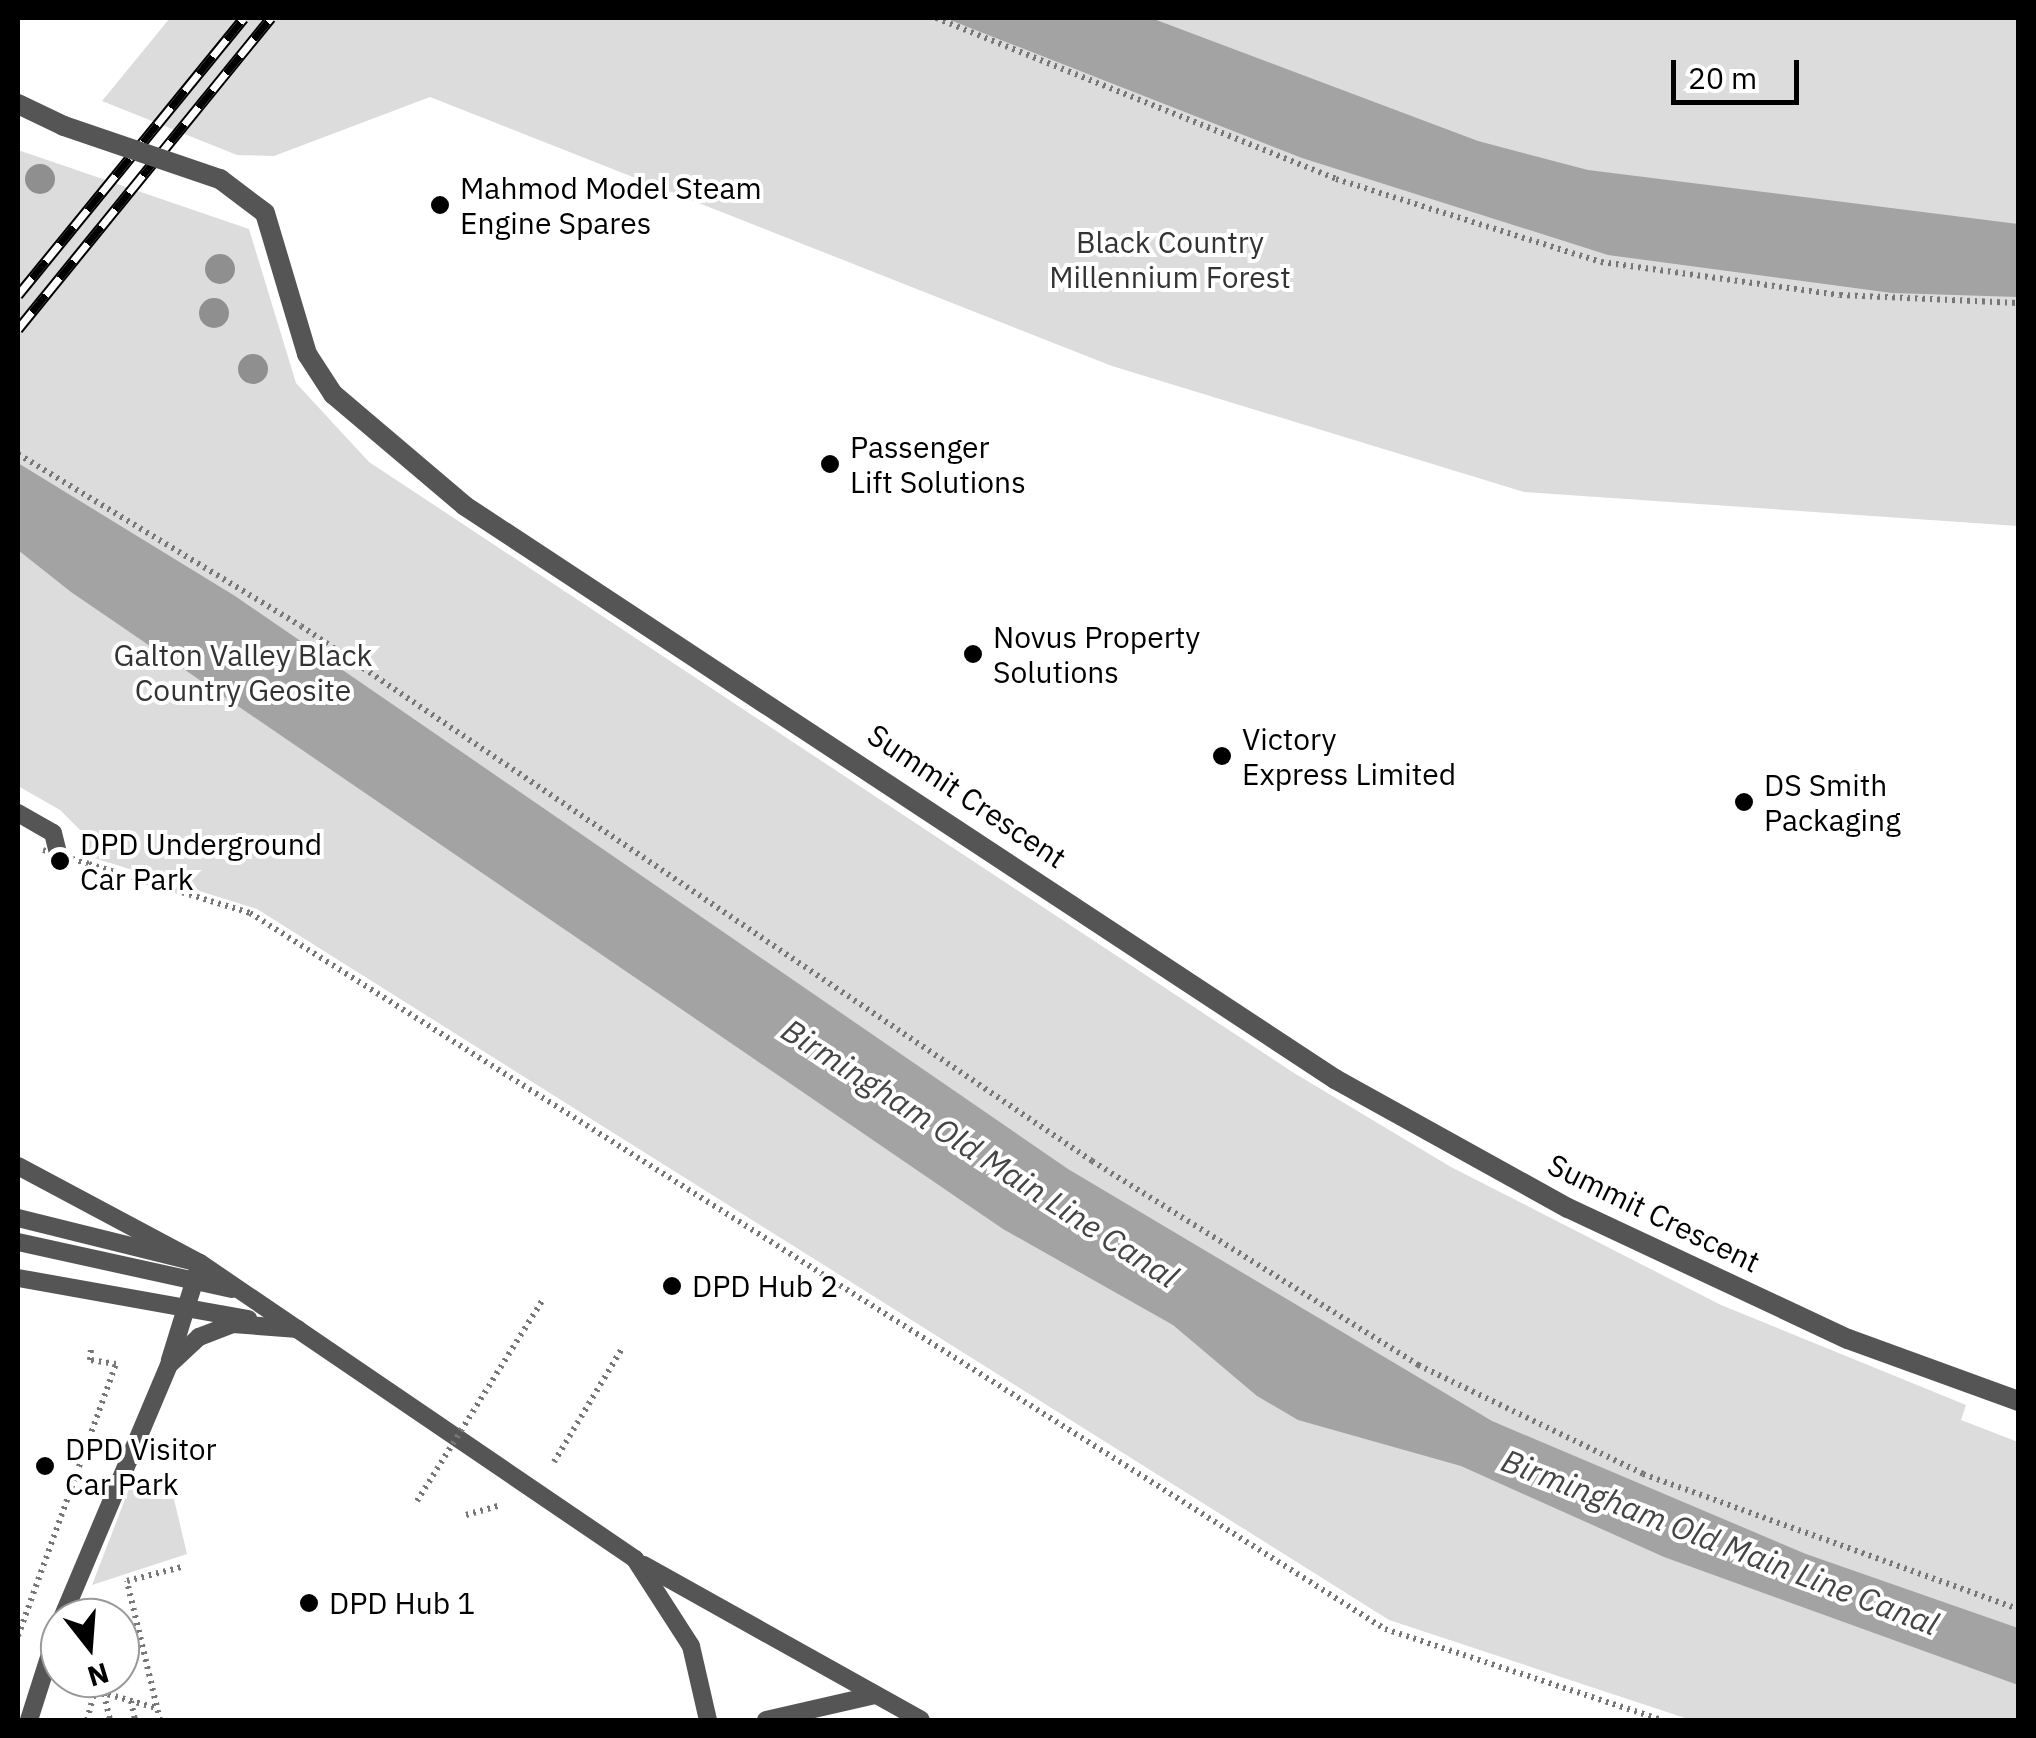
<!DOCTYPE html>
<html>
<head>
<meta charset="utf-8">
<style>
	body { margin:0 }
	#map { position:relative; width:2036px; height:1738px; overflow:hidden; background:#fff; font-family:"IBM Plex Sans",sans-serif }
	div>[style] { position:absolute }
	.green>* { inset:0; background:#dcdcdc }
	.water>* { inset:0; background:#a3a3a3 }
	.path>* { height:6px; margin-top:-3px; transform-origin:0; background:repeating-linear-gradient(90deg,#777 0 2.5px,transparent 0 7.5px) }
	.service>* { height:18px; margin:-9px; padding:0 9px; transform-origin:9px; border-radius:9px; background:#555 }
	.minor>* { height:20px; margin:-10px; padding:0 10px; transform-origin:10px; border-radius:10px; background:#555 }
	.rail>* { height:11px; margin-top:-5.5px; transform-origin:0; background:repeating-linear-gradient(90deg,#fff 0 22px,#000 0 44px); box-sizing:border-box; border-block:2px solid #000 }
	.path-bridge>* { height:6px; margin-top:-3px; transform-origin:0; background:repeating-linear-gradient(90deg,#777 0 2.5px,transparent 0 7.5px) }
	.minor-bridge>* { height:20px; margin:-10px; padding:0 10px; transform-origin:10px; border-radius:10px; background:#555 }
	.trees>* { width:30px; height:30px; margin:-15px; border-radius:50%; background:#8f8f8f }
	.dots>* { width:28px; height:28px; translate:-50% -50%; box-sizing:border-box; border:5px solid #fff; border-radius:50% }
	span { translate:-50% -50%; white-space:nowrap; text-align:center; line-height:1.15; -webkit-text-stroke:8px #fff; paint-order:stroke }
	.poi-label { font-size:30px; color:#000 }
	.left { translate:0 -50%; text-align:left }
	.park-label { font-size:30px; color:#333 }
	.street-label { font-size:30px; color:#000 }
	.water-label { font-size:32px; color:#444; font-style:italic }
	.frame { position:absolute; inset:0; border:20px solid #000; pointer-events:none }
	.north { position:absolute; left:40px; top:1598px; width:100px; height:100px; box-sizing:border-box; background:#fff; border:2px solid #999; border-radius:50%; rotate:163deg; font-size:28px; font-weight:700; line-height:40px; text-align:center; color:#000 }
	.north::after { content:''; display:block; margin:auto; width:35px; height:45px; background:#000; clip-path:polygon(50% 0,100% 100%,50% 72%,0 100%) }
	.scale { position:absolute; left:1671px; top:60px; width:128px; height:45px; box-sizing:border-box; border:5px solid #000; border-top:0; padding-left:12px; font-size:30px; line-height:35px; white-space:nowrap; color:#000; -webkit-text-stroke:8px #fff; paint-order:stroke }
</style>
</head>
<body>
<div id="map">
	<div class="green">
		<i style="clip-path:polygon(170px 18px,2018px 18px,2018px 526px,1524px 492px,1112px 366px,430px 97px,274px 156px,237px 155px,102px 101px)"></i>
		<i style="clip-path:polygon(18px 150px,249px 229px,296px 383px,369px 462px,1294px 1073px,1451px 1167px,1721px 1305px,1966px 1405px,1961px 1420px,2018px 1442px,2018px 1720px,1691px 1720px,1389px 1620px,257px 909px,91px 857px,86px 836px,60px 810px,18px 786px)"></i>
		<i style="clip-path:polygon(169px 1478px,187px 1554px,92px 1585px,129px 1489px)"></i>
	</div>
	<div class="water">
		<i style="clip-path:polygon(945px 18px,1151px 18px,1478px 141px,1588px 170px,2018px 224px,2018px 297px,1892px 293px,1608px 255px,1302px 158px)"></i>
		<i style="clip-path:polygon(18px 463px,235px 596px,1068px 1169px,1492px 1421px,1806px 1554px,2018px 1628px,2018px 1685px,1664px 1557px,1461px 1466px,1298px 1420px,1257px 1396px,1173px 1325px,1003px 1229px,71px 592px,18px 550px)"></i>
	</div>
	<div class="path">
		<i style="left:936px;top:18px;width:431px;rotate:21.9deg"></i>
		<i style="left:1336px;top:179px;width:278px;rotate:17.4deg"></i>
		<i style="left:1601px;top:262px;width:241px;rotate:7.9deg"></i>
		<i style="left:1840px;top:295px;width:178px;rotate:2.6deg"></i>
		<i style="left:18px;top:454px;width:331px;rotate:31.3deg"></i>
		<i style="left:301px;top:626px;width:955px;rotate:34.07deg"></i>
		<i style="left:1092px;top:1161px;width:385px;rotate:32deg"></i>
		<i style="left:1418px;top:1365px;width:250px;rotate:25.8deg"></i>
		<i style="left:1643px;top:1474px;width:399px;rotate:19.8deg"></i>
		<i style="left:89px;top:864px;width:168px;rotate:16.9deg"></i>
		<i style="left:250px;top:913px;width:1342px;rotate:32.25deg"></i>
		<i style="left:1385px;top:1629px;width:291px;rotate:18.2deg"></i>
		<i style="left:554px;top:1462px;width:131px;rotate:-59.1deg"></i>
		<i style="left:466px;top:1515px;width:37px;rotate:-16deg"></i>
		<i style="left:18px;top:1636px;width:289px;rotate:-70.2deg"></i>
		<i style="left:116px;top:1364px;width:26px;rotate:-171deg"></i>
		<i style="left:90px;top:1360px;width:11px;rotate:-85deg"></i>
		<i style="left:72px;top:1684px;width:87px;rotate:15.9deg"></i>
		<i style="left:104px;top:1694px;width:27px;rotate:77deg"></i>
		<i style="left:131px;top:1701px;width:19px;rotate:78deg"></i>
		<i style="left:87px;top:1720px;width:31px;rotate:-75deg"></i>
		<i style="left:160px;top:1720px;width:143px;rotate:-103.4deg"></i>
		<i style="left:127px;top:1581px;width:57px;rotate:-14.3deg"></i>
	</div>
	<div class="service">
		<i style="left:18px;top:813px;width:40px;rotate:29.7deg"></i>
		<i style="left:53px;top:833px;width:29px;rotate:76deg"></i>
		<i style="left:18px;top:1166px;width:206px;rotate:28.1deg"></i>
		<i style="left:200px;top:1263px;width:102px;rotate:107.2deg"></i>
		<i style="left:18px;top:1218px;width:187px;rotate:13.9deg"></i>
		<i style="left:200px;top:1263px;width:526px;rotate:34.23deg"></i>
		<i style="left:635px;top:1559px;width:103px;rotate:57.2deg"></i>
		<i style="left:691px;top:1646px;width:76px;rotate:77.1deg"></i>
		<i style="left:18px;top:1242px;width:219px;rotate:12.4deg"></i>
		<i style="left:18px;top:1278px;width:234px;rotate:10.1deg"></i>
		<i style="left:644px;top:1565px;width:317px;rotate:29.2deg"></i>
		<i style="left:62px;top:1618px;width:275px;rotate:-67.1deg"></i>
		<i style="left:169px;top:1365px;width:41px;rotate:-43deg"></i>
		<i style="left:199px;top:1337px;width:36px;rotate:-21deg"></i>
		<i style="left:233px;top:1324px;width:65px;rotate:4.4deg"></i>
		<i style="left:29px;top:1720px;width:102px;rotate:-72.3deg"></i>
		<i style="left:766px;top:1720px;width:112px;rotate:-12.9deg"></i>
	</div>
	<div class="minor">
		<i style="left:18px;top:104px;width:51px;rotate:25.6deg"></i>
		<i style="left:220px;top:179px;width:56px;rotate:37.1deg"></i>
		<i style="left:265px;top:213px;width:147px;rotate:73.4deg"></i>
		<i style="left:307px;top:354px;width:48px;rotate:57deg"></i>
		<i style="left:333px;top:394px;width:173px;rotate:40.3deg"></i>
		<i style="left:465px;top:506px;width:1042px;rotate:33.37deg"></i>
		<i style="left:1335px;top:1079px;width:266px;rotate:29deg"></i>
		<i style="left:1568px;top:1208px;width:309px;rotate:25.1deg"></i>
		<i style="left:1848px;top:1339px;width:181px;rotate:20deg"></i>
	</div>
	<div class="rail">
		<i style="left:18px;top:295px;width:357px;rotate:-50.8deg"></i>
		<i style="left:18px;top:329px;width:401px;rotate:-50.9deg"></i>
	</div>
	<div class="path-bridge">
		<i style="left:43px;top:850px;width:48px;rotate:16.9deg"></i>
		<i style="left:417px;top:1501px;width:236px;rotate:-58deg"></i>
	</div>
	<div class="minor-bridge">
		<i style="left:64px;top:126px;width:165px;rotate:18.8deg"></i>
	</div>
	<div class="trees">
		<i style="left:40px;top:179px"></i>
		<i style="left:220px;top:269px"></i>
		<i style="left:214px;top:313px"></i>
		<i style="left:253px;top:369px"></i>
	</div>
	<div class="dots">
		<i style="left:440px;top:205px;background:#000"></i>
		<i style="left:830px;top:464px;background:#000"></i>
		<i style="left:973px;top:654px;background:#000"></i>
		<i style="left:1222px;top:756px;background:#000"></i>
		<i style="left:1744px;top:802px;background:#000"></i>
		<i style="left:60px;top:861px;background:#000"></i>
		<i style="left:672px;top:1286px;background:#000"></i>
		<i style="left:45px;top:1466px;background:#000"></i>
		<i style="left:309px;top:1603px;background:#000"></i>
	</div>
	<div class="poi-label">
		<span class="left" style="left:460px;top:205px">Mahmod Model Steam<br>Engine Spares</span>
		<span class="left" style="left:850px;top:464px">Passenger<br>Lift Solutions</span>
		<span class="left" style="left:993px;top:654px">Novus Property<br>Solutions</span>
		<span class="left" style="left:1242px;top:756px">Victory<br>Express Limited</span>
		<span class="left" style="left:1764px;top:802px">DS Smith<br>Packaging</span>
		<span class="left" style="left:80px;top:861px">DPD Underground<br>Car Park</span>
		<span class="left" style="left:692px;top:1286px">DPD Hub 2</span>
		<span class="left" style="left:65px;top:1466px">DPD Visitor<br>Car Park</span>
		<span class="left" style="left:329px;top:1603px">DPD Hub 1</span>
	</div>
	<div class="park-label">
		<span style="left:1170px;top:259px">Black Country<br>Millennium Forest</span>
		<span style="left:243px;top:672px">Galton Valley Black<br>Country Geosite</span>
	</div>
	<div class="street-label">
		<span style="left:967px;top:796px;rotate:34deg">Summit Crescent</span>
		<span style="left:1654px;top:1213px;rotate:26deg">Summit Crescent</span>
	</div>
	<div class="water-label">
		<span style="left:980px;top:1153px;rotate:33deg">Birmingham Old Main Line Canal</span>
		<span style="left:1720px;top:1542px;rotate:21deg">Birmingham Old Main Line Canal</span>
	</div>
	<div class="frame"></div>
	<div class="north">N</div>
	<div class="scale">20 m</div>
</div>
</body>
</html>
